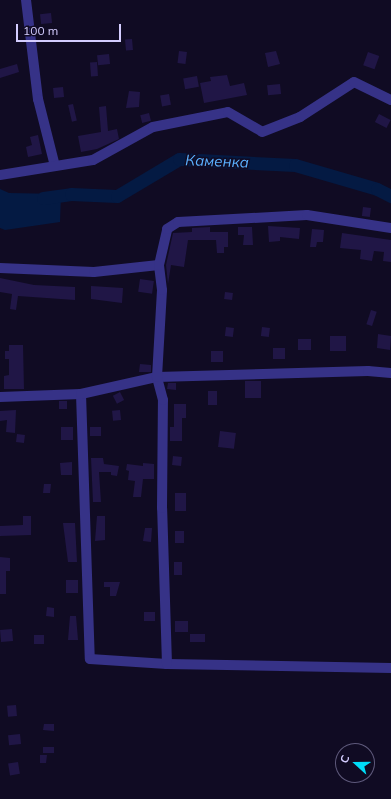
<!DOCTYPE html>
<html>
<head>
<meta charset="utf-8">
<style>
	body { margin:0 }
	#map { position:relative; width:391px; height:799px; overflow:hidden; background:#100b23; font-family:Mulish,sans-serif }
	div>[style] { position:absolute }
	.water>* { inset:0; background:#041a43 }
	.river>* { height:13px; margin:-6.5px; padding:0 6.5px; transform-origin:6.5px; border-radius:6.5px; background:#041a43 }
	.building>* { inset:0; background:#201646; transform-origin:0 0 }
	.minor>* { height:10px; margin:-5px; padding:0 5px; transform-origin:5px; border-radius:5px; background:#363287 }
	span { translate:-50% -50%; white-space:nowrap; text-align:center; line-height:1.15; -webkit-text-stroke:3px #100b23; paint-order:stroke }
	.water-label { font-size:15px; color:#5bb1ff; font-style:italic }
	.north { position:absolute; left:335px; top:743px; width:40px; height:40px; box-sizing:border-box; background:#100b23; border:1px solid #5e597b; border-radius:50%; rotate:291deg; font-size:11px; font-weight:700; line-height:16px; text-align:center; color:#d4cdff }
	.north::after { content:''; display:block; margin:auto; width:14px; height:18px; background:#00dcf8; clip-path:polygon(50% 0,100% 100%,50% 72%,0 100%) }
	.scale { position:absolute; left:16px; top:24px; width:105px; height:18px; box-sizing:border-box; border:2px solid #d4cdff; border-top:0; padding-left:5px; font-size:12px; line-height:14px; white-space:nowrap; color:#d4cdff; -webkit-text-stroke:3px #100b23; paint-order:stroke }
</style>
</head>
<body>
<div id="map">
	<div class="water">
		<i style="clip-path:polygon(0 189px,9px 193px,61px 194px,60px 222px,5px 230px,0 228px)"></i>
	</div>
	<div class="river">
		<i style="left:43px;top:198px;width:28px;rotate:-8deg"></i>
		<i style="left:71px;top:194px;width:46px;rotate:2.5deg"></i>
		<i style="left:117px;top:196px;width:72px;rotate:-30.8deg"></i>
		<i style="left:179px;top:159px;width:116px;rotate:3deg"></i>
		<i style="left:295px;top:165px;width:85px;rotate:16.3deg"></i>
		<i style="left:377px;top:189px;width:16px;rotate:27deg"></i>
	</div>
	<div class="building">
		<i style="left:51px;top:13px;width:10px;height:11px;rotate:84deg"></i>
		<i style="left:132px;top:39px;width:11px;height:7px;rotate:85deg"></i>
		<i style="left:179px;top:51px;width:8px;height:12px;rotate:7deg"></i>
		<i style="clip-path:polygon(276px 51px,280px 64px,268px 67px,265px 53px)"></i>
		<i style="left:368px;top:52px;width:12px;height:14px;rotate:20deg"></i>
		<i style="left:109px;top:54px;width:10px;height:12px;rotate:84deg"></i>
		<i style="left:97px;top:62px;width:14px;height:7px;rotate:86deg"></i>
		<i style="clip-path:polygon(17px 64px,19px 72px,0 78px,0 69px)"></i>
		<i style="clip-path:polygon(227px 75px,230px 86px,244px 83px,247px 95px,204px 103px,200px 83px,211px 81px,210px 77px)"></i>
		<i style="left:197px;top:76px;width:11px;height:14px;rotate:80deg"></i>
		<i style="left:280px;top:84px;width:10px;height:13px;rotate:84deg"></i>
		<i style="left:63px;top:87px;width:10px;height:10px;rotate:84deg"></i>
		<i style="clip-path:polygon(129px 91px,140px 92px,139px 107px,126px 108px)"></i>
		<i style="left:169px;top:94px;width:11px;height:9px;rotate:80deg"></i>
		<i style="left:73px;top:104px;width:17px;height:5px;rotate:77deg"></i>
		<i style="clip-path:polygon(106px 106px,108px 131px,117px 129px,119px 139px,97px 149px,81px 152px,78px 136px,101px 132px,99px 107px)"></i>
		<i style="left:149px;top:113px;width:8px;height:9px;rotate:76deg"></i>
		<i style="left:379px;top:114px;width:13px;height:9px;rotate:27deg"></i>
		<i style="clip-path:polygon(38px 135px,42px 154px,28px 157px,26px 147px,32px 145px,30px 137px)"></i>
		<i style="left:363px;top:207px;width:8px;height:9px;rotate:7deg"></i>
		<i style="clip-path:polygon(268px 226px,300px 228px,299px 239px,280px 237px,280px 241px,269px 242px)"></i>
		<i style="clip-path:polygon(210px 227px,210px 232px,228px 232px,228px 247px,224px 247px,224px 253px,217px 253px,216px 240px,188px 240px,184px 267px,171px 265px,168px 284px,166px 265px,173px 233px,192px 232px,192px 228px)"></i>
		<i style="clip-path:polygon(238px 227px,252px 227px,253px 245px,243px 245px,244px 235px,238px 235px)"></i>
		<i style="clip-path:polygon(312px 229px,324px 230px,323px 242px,317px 242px,316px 247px,310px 247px)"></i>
		<i style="clip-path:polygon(342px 233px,391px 240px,391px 262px,383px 261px,384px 252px,374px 251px,372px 261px,360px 259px,361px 250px,340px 248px)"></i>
		<i style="clip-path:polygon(0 278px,34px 285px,75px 287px,75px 300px,18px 296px,16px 310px,10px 309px,12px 294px,0 292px)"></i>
		<i style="left:140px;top:279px;width:14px;height:13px;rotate:8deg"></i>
		<i style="clip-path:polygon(91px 286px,123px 288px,122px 303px,91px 299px)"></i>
		<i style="left:225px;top:292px;width:8px;height:7px;rotate:7deg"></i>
		<i style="left:371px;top:310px;width:6px;height:15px;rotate:18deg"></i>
		<i style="left:226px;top:327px;width:8px;height:9px;rotate:7deg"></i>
		<i style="left:262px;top:327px;width:8px;height:9px;rotate:7deg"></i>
		<i style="clip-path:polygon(378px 334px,391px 336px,390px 350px,377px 348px)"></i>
		<i style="left:346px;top:336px;width:15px;height:16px;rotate:90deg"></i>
		<i style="left:298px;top:339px;width:13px;height:11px"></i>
		<i style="clip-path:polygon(9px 345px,23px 345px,24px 389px,4px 389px,4px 376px,9px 375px,9px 359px,5px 359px,5px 351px,9px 351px)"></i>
		<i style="left:285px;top:348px;width:11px;height:12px;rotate:90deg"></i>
		<i style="left:211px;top:351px;width:12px;height:11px"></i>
		<i style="clip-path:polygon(140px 364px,151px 365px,151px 372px,139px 372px)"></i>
		<i style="left:245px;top:381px;width:16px;height:17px"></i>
		<i style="clip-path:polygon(168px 383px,176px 383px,176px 390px,167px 389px)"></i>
		<i style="left:208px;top:391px;width:9px;height:14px"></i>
		<i style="left:120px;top:392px;width:9px;height:8px;rotate:63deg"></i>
		<i style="left:59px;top:401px;width:8px;height:8px"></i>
		<i style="clip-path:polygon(174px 404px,186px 404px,186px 418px,182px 418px,182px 441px,170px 441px,170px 427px,174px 427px)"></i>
		<i style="clip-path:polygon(16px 410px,15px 433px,6px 432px,7px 420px,0 421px,0 411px)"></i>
		<i style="left:120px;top:410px;width:10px;height:8px;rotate:84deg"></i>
		<i style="left:61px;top:427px;width:12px;height:13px"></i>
		<i style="left:90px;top:427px;width:11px;height:9px"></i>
		<i style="left:220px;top:431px;width:16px;height:16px;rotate:7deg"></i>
		<i style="left:17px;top:434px;width:8px;height:8px;rotate:7deg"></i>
		<i style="left:173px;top:456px;width:9px;height:9px;rotate:6deg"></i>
		<i style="clip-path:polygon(91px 458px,103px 458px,104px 464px,119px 466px,117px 476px,111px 475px,111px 472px,99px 472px,101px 502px,93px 502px)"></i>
		<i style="clip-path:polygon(72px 462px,72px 475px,61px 475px,60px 463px)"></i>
		<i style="clip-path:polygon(143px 463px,154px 464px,154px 479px,143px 479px,141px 497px,133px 497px,135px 481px,128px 480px,129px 471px,126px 470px,127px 464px,143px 466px)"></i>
		<i style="clip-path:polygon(44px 484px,51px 484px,50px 493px,43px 493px)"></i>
		<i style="left:175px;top:493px;width:11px;height:18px"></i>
		<i style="clip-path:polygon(23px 516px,31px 516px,31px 535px,0 536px,0 526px,23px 525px)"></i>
		<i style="clip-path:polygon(97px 516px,105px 516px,105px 540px,95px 541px)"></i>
		<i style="clip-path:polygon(63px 523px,75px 523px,77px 562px,68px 562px)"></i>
		<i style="clip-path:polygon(145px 528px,152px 528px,151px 542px,143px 541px)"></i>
		<i style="left:175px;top:531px;width:9px;height:12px"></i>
		<i style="clip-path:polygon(0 557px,10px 558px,10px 571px,6px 571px,6px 594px,0 594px)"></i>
		<i style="left:174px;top:562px;width:8px;height:13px"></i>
		<i style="left:66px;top:580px;width:12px;height:13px"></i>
		<i style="clip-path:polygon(104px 582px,120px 582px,116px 596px,110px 596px,110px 587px,104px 587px)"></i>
		<i style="clip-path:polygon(47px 607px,54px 608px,54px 617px,46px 616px)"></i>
		<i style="left:144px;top:612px;width:11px;height:9px"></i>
		<i style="clip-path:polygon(70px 616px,76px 616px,78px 640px,68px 640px)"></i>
		<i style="left:175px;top:621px;width:13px;height:11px"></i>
		<i style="left:12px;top:629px;width:12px;height:12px;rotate:85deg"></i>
		<i style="left:205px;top:634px;width:8px;height:15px;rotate:90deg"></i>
		<i style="left:34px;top:635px;width:10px;height:9px"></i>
		<i style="left:16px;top:705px;width:11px;height:9px;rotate:85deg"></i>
		<i style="clip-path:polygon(44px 724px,54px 724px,54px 731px,43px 730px)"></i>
		<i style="left:20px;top:734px;width:10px;height:12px;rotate:84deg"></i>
		<i style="left:43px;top:747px;width:11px;height:6px"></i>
		<i style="clip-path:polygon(40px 755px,47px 755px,46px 763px,40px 763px)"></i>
		<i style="left:18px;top:762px;width:12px;height:10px;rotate:81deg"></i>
	</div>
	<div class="minor">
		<i style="left:26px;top:0;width:100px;rotate:83.1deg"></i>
		<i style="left:38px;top:99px;width:69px;rotate:75.8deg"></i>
		<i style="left:0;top:175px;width:94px;rotate:-9.2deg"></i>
		<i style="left:93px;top:160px;width:68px;rotate:-28.8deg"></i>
		<i style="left:153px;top:127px;width:76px;rotate:-11.3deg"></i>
		<i style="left:228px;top:112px;width:39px;rotate:30deg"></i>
		<i style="left:262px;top:132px;width:41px;rotate:-21.5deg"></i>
		<i style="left:300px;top:117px;width:64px;rotate:-32.9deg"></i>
		<i style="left:354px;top:82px;width:41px;rotate:25.9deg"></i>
		<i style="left:0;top:268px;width:94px;rotate:2.4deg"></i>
		<i style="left:94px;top:272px;width:65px;rotate:-6.1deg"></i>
		<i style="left:81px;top:394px;width:265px;rotate:88.1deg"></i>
		<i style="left:90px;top:659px;width:77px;rotate:3.7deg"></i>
		<i style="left:167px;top:664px;width:224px;rotate:1deg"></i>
		<i style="left:0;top:397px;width:81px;rotate:-2.1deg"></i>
		<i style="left:81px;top:394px;width:78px;rotate:-12.6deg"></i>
		<i style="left:157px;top:377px;width:211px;rotate:-1.6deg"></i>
		<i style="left:368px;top:371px;width:23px;rotate:5deg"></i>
		<i style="left:167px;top:664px;width:156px;rotate:-91.8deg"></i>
		<i style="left:162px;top:508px;width:108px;rotate:-89.5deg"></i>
		<i style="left:163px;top:400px;width:24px;rotate:-105deg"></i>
		<i style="left:157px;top:377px;width:87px;rotate:-86.7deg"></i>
		<i style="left:162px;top:290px;width:25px;rotate:-97deg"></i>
		<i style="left:159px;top:265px;width:37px;rotate:-77deg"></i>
		<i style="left:167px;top:229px;width:13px;rotate:-32deg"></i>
		<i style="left:178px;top:222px;width:129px;rotate:-3.1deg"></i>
		<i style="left:307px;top:215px;width:85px;rotate:8.8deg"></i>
	</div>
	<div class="water-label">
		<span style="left:217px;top:161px;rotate:2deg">Каменка</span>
	</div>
	<div class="north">С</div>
	<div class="scale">100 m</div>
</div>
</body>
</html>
